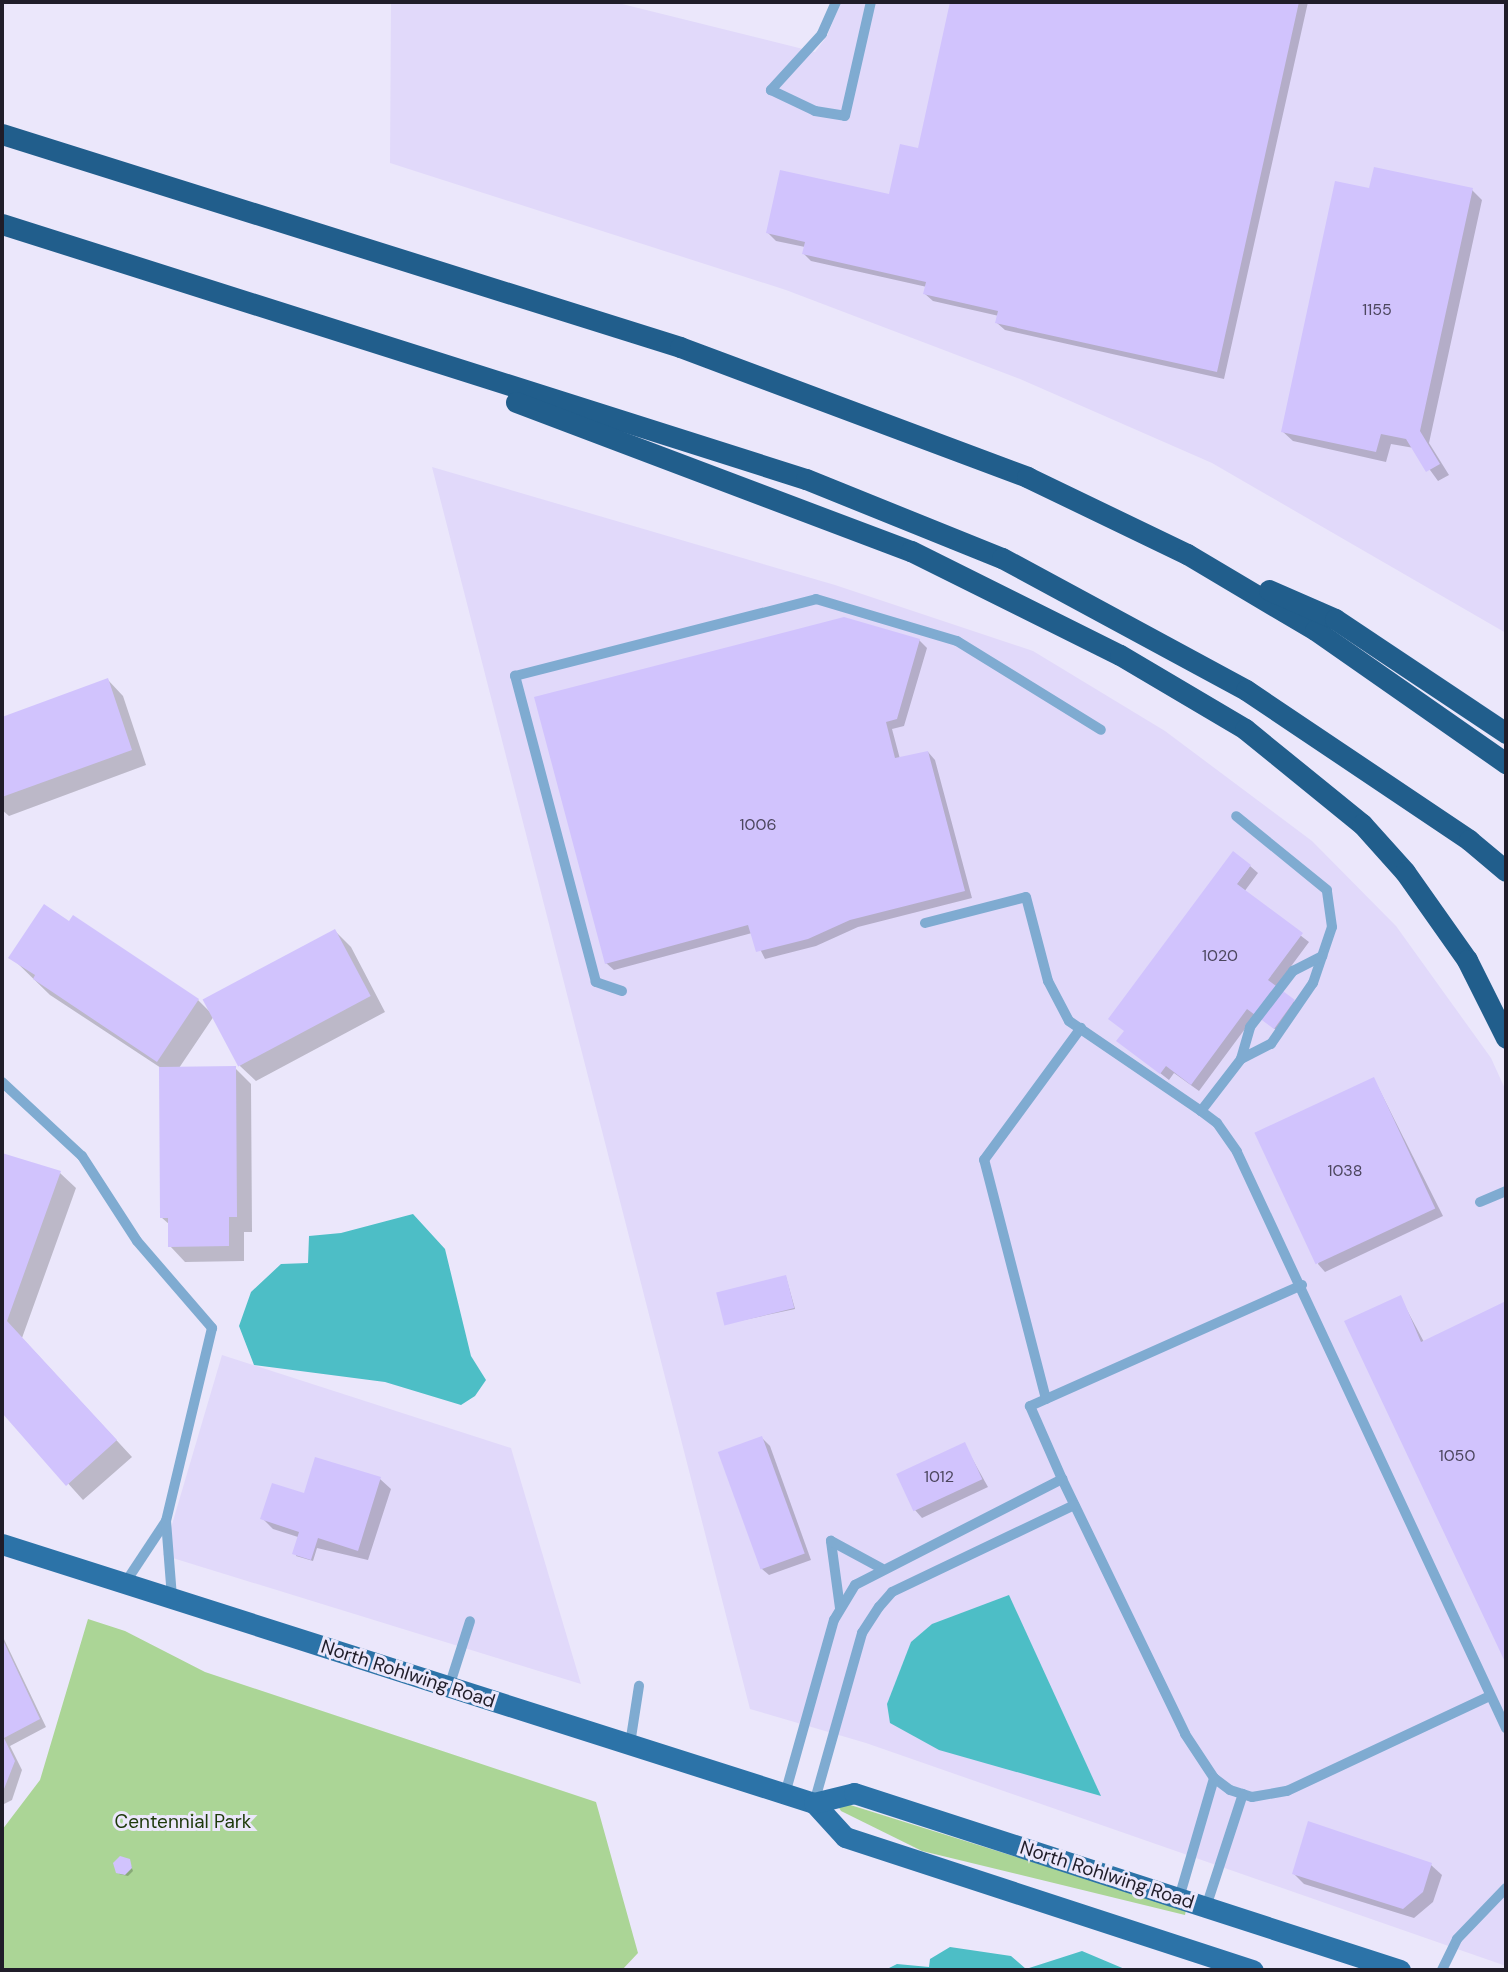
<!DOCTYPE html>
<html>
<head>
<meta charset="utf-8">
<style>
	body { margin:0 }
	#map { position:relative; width:1508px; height:1972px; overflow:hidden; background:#ebe7fb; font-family:"DM Sans",sans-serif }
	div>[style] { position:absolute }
	.built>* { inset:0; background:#e1d9fa }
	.green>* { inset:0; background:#abd596 }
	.water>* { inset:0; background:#4dbec6 }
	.shadow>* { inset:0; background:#0003 }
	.building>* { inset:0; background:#d1c3fd; transform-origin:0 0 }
	.service>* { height:10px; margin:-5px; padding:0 5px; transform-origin:5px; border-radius:5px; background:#7fabd1 }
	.primary>* { height:21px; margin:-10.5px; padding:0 10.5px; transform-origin:10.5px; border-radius:10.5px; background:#2c73a8 }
	.motorway>* { height:21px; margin:-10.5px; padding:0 10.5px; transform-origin:10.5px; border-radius:10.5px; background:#215e8c }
	span { translate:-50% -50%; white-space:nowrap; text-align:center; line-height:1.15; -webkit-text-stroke:6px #ebe7fb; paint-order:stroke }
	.number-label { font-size:16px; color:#4c465e }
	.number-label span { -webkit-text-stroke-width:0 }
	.street-label { font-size:19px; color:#201d29 }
	.park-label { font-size:19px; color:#1d390a }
	.frame { position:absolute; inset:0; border:4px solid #201d29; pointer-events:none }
</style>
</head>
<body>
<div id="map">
	<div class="built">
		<i style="clip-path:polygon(391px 2px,614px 2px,815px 52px,827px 36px,841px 2px,1506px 2px,1506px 633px,1212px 463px,1020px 379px,786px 290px,390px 163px)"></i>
		<i style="clip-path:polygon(432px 467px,835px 585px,1033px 651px,1165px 731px,1312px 841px,1396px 926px,1491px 1058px,1506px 1091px,1506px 1966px,866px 1743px,750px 1709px)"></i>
		<i style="clip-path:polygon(222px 1355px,511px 1448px,581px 1684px,163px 1555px)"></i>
	</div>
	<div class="green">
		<i style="clip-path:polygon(88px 1619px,125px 1631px,205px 1672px,596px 1802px,638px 1953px,622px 1970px,2px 1970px,2px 1830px,40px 1780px)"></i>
		<i style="clip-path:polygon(844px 1803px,1186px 1910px,1185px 1915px,922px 1851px,841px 1811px,838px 1806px)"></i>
	</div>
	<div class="water">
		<i style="clip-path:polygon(413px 1214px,445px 1249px,471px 1356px,486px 1380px,475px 1396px,461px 1405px,385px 1382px,254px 1365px,239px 1326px,251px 1292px,281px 1264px,308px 1263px,309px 1236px,341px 1233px)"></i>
		<i style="clip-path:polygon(1009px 1595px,1101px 1796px,939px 1750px,890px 1723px,887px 1704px,911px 1642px,932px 1624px)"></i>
		<i style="clip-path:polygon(950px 1947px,1011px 1956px,1026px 1969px,1082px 1951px,1127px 1970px,885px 1970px,897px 1964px,929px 1967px,930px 1959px)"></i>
	</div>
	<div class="shadow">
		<i style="clip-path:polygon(952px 2px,1308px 2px,1224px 379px,1005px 330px,997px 323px,999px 316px,933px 301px,925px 294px,927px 287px,811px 261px,804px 254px,805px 247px,776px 241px,768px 233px,890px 196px,919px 150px)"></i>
		<i style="clip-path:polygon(1370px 190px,1472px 190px,1482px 200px,1429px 443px,1449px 475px,1438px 481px,1414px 448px,1391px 444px,1386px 462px,1293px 441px,1282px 431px)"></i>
		<i style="clip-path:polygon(919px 640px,927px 648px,904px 726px,892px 729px,900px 759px,928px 752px,935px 760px,972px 898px,858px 927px,816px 946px,765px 959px,752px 933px,614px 970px,606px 963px)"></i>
		<i style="clip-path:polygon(108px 680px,123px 696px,146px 765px,9px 816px,2px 810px,2px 719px)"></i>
		<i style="clip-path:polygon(1250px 866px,1258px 873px,1244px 892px,1309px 942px,1275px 988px,1296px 1003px,1276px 1030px,1256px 1014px,1199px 1091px,1174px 1073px,1169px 1080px,1119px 1041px)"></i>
		<i style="clip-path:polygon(335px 931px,351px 947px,385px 1012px,256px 1081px,240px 1066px,214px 1016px,179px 1068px,235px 1068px,251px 1084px,252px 1232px,244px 1232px,244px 1261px,185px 1262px,170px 1246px,170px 1225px,161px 1217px,161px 1068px,50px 995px,11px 957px,198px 1000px,212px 1014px)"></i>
		<i style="clip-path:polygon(1374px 1079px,1443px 1216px,1325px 1272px,1318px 1264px)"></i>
		<i style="clip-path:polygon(2px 1154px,60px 1173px,76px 1188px,22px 1338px,132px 1457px,83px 1500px,2px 1410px)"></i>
		<i style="clip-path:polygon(786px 1277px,795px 1309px,725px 1324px)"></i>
		<i style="clip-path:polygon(1400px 1297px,1424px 1342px,1506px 1303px,1506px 1661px,1347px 1322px)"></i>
		<i style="clip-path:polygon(762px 1438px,770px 1446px,811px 1560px,769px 1575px,761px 1568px)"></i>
		<i style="clip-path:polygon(964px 1444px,988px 1487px,922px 1518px,915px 1510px)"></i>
		<i style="clip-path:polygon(316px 1459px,380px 1479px,391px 1489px,368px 1560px,317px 1548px,313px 1561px,296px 1556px,298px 1537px,273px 1529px,262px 1518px,305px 1495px)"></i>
		<i style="clip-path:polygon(2px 1635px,46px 1727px,10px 1746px,22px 1770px,12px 1800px,2px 1805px)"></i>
		<i style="clip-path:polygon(1309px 1824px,1431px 1865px,1442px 1875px,1433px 1902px,1414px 1918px,1304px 1884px,1294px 1874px)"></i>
		<i style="clip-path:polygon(129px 1860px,133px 1871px,128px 1876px,119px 1874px)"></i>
	</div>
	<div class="building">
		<i style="clip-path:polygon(950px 2px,1299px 2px,1217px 372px,995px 323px,998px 311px,923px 294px,926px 282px,802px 254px,805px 242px,766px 233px,780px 170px,889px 194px,900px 144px,918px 148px)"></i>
		<i style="clip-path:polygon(1374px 167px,1473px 188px,1420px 431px,1440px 464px,1426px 472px,1406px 439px,1381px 434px,1376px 452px,1281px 432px,1335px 181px,1369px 188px)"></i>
		<i style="clip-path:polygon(844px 617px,920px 639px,897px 719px,886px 722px,895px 758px,928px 751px,965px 891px,850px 920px,808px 939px,756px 952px,748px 925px,605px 964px,534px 697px)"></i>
		<i style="clip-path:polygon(108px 678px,132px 750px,2px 797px,2px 717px)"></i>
		<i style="clip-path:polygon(1233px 851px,1251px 865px,1237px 884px,1303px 933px,1268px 980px,1295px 1000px,1274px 1029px,1247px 1009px,1191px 1085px,1166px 1066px,1160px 1074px,1116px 1041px,1124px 1031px,1108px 1019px)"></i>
		<i style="clip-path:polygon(44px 904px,69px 921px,73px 915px,199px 999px,157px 1062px,33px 979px,35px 975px,8px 958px)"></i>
		<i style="left:335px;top:929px;width:76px;height:150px;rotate:62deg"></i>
		<i style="clip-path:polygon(236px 1066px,237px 1217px,229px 1217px,229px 1246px,168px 1247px,168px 1218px,160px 1218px,159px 1067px)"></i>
		<i style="left:1374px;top:1077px;width:145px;height:132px;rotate:65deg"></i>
		<i style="clip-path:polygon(2px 1153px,61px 1171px,7px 1321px,117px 1440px,66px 1486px,2px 1413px)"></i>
		<i style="left:786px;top:1275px;width:34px;height:72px;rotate:76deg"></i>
		<i style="clip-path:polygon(1401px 1295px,1421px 1342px,1506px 1301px,1506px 1664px,1344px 1321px)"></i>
		<i style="left:762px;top:1436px;width:125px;height:47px;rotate:70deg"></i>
		<i style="left:965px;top:1442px;width:41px;height:76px;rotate:65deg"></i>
		<i style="clip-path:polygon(315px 1457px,381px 1477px,358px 1551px,318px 1538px,311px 1560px,292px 1554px,299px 1532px,260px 1519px,272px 1483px,304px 1493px)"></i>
		<i style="clip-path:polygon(2px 1638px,40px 1719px,4px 1738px,15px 1761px,2px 1794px)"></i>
		<i style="clip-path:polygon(1308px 1821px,1432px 1863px,1423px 1892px,1403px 1909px,1292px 1874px)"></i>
		<i style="clip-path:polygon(120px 1856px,130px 1859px,132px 1868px,125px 1875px,116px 1873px,113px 1863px)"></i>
	</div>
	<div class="service">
		<i style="left:836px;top:2px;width:35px;rotate:114deg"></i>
		<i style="left:822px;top:34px;width:76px;rotate:132.3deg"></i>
		<i style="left:771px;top:90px;width:49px;rotate:25.5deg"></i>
		<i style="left:815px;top:111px;width:30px;rotate:9deg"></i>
		<i style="left:845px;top:116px;width:117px;rotate:-77.2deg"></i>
		<i style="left:925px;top:923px;width:104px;rotate:-14.4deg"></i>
		<i style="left:1026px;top:897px;width:87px;rotate:75.3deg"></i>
		<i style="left:1048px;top:981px;width:45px;rotate:62.3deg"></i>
		<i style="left:1069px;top:1021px;width:160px;rotate:34.3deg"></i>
		<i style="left:1201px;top:1111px;width:66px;rotate:-52.4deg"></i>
		<i style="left:1241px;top:1059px;width:34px;rotate:-27deg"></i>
		<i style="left:1271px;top:1044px;width:74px;rotate:-55.5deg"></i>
		<i style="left:1313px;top:983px;width:59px;rotate:-71.3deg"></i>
		<i style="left:1332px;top:927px;width:37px;rotate:-98deg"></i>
		<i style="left:1327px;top:890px;width:117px;rotate:-140.9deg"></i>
		<i style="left:622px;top:991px;width:28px;rotate:-161deg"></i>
		<i style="left:596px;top:982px;width:317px;rotate:-104.8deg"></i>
		<i style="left:515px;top:676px;width:311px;rotate:-14.3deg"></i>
		<i style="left:816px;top:599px;width:147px;rotate:16.6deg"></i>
		<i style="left:957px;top:641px;width:169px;rotate:31.7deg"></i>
		<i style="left:1241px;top:1059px;width:33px;rotate:-74deg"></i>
		<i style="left:1250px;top:1027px;width:71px;rotate:-52.5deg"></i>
		<i style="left:1293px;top:971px;width:33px;rotate:-27deg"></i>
		<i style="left:2px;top:1082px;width:109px;rotate:42.8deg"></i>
		<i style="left:82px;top:1156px;width:101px;rotate:57.1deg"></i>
		<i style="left:137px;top:1241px;width:115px;rotate:49.2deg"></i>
		<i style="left:212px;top:1328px;width:198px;rotate:103.4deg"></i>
		<i style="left:1201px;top:1111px;width:20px;rotate:37deg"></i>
		<i style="left:1217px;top:1123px;width:35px;rotate:55deg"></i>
		<i style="left:1237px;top:1152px;width:636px;rotate:64.97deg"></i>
		<i style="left:1480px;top:1202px;width:28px;rotate:-23deg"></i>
		<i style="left:1302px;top:1285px;width:298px;rotate:156deg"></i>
		<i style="left:1030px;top:1406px;width:80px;rotate:66.3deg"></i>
		<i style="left:1062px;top:1479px;width:283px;rotate:64.2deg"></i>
		<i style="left:1185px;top:1734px;width:53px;rotate:56.6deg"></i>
		<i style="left:1214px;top:1778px;width:20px;rotate:37deg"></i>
		<i style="left:1230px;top:1790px;width:23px;rotate:18deg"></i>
		<i style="left:1252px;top:1797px;width:36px;rotate:-10deg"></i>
		<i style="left:1287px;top:1791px;width:224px;rotate:-25.1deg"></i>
		<i style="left:1046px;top:1399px;width:247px;rotate:-104.5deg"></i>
		<i style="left:984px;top:1160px;width:164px;rotate:-53.7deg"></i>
		<i style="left:125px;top:1583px;width:74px;rotate:-56.5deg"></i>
		<i style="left:166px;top:1521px;width:77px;rotate:85.5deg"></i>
		<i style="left:840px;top:1608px;width:68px;rotate:-97.7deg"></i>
		<i style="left:831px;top:1541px;width:57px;rotate:28.4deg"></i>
		<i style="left:449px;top:1687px;width:69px;rotate:-72.3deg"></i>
		<i style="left:630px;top:1744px;width:59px;rotate:-81.2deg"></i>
		<i style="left:785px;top:1794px;width:181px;rotate:-74.3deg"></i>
		<i style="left:834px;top:1620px;width:41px;rotate:-59deg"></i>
		<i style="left:855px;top:1585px;width:233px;rotate:-27.1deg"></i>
		<i style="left:814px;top:1803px;width:177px;rotate:-74.2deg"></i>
		<i style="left:862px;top:1633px;width:31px;rotate:-57deg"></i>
		<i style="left:879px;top:1607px;width:20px;rotate:-49deg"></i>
		<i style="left:892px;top:1592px;width:202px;rotate:-25.5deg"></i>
		<i style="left:1179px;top:1898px;width:125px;rotate:-73.7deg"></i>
		<i style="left:1206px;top:1907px;width:119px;rotate:-71.9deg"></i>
		<i style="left:1442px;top:1970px;width:34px;rotate:-64deg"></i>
		<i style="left:1457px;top:1939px;width:71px;rotate:-46.1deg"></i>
	</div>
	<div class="primary">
		<i style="left:2px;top:1544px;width:852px;rotate:17.69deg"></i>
		<i style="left:814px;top:1803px;width:46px;rotate:47.6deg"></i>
		<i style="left:845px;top:1837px;width:429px;rotate:18.1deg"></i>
		<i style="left:814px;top:1803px;width:41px;rotate:-14deg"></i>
		<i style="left:854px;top:1793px;width:574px;rotate:17.96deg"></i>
	</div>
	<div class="motorway">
		<i style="left:2px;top:134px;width:711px;rotate:17.44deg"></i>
		<i style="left:680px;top:347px;width:371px;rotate:20.5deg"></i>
		<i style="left:1027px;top:477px;width:178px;rotate:25.7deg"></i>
		<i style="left:1187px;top:554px;width:149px;rotate:30.7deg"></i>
		<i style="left:1315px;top:630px;width:233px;rotate:34.9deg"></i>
		<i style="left:2px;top:224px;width:843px;rotate:17.6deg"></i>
		<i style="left:806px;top:479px;width:211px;rotate:22deg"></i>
		<i style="left:1002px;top:558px;width:277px;rotate:28.4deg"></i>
		<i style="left:1246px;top:690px;width:269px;rotate:33.9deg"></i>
		<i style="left:1469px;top:840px;width:48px;rotate:40deg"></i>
		<i style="left:516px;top:402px;width:422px;rotate:20.7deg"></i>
		<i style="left:911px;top:551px;width:233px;rotate:26.5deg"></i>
		<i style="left:1120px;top:655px;width:145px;rotate:30.6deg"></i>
		<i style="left:1245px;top:729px;width:151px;rotate:39.1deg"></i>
		<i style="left:1362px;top:824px;width:64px;rotate:48.1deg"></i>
		<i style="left:1405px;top:872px;width:108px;rotate:54.8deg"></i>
		<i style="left:1467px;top:960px;width:87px;rotate:63.4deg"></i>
		<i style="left:1269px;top:590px;width:72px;rotate:23.7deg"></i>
		<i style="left:1335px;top:619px;width:206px;rotate:33.7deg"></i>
	</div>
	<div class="number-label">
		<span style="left:1377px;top:310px">1155</span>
		<span style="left:758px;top:825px">1006</span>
		<span style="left:1220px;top:956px">1020</span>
		<span style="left:1345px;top:1171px">1038</span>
		<span style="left:1457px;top:1456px">1050</span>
		<span style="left:939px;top:1477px">1012</span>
	</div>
	<div class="street-label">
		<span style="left:408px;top:1674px;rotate:18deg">North Rohlwing Road</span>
		<span style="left:1107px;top:1875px;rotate:18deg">North Rohlwing Road</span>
	</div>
	<div class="park-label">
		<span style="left:183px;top:1822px">Centennial Park</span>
	</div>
	<div class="frame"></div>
</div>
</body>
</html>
